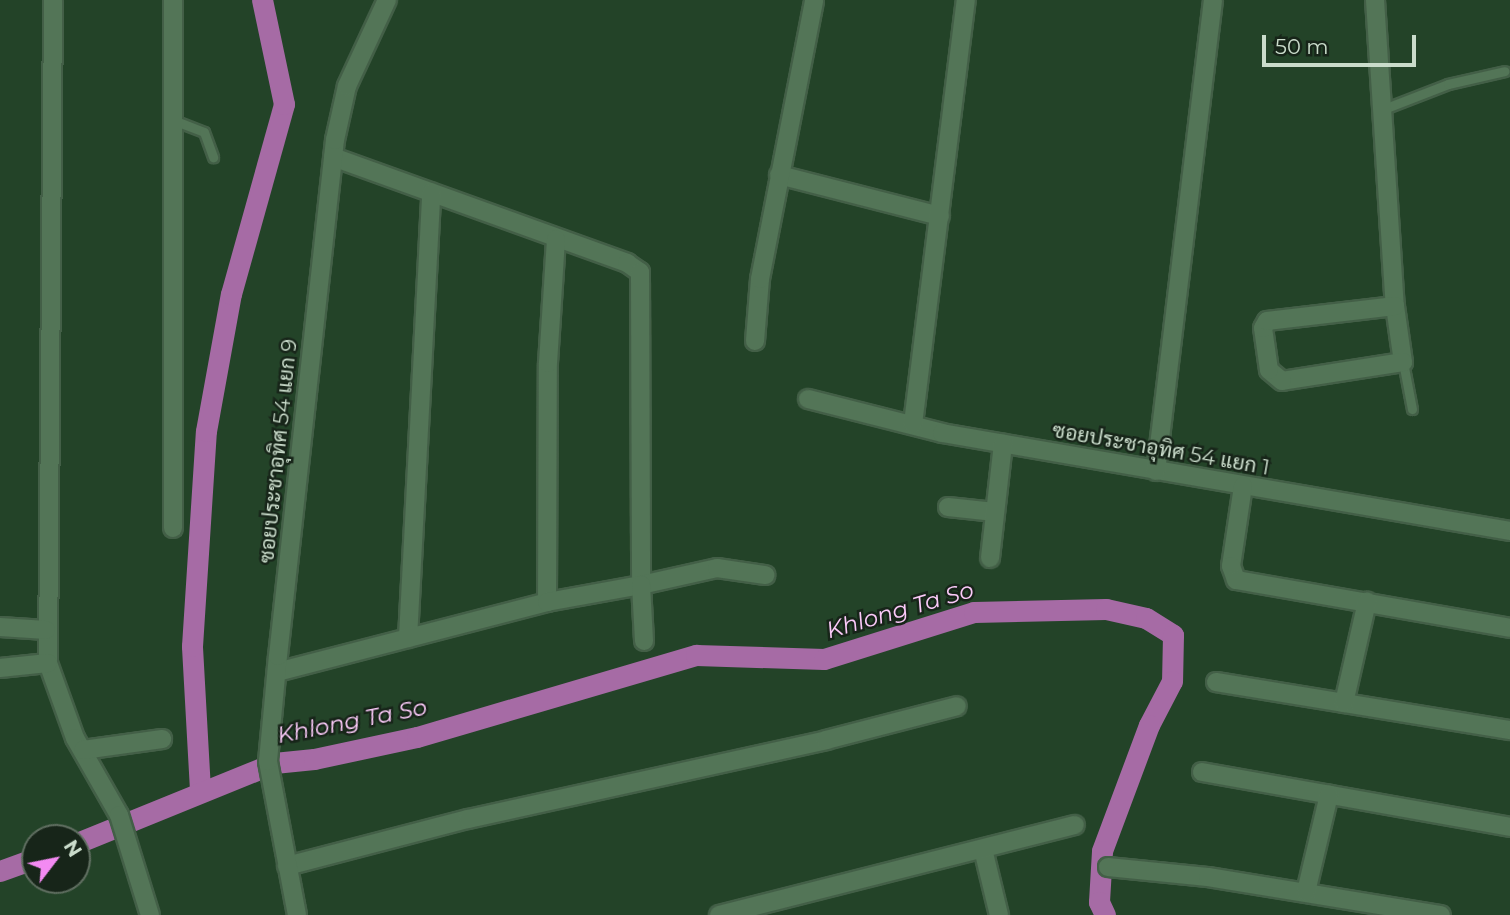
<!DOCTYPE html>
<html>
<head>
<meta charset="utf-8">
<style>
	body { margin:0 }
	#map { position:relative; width:1510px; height:915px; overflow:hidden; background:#234328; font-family:Montserrat,Sarabun,sans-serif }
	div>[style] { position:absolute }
	.canal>* { height:21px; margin:-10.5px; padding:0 10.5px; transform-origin:10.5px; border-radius:10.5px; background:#a66ba5 }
	.roads { filter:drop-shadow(2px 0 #435f47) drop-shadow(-2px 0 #435f47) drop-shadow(0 2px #435f47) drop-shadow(0 -2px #435f47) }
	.lane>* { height:9px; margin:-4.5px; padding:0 4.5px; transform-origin:4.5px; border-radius:4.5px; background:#537557 }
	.street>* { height:18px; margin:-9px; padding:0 9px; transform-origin:9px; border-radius:9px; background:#537557 }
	span { translate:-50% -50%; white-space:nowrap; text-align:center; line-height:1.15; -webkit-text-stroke:5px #172519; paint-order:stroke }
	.street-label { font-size:21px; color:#cadccb }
	.water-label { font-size:23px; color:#fbcaf9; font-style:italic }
	.north { position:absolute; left:21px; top:824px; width:70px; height:70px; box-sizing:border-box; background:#172519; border:2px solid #5f6e60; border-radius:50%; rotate:58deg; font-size:19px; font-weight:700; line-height:28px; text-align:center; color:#cadccb }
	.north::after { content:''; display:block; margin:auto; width:24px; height:32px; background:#f38af2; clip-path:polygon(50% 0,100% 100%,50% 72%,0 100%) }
	.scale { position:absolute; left:1262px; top:35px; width:154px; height:32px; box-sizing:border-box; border:4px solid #cadccb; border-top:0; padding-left:9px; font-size:21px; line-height:24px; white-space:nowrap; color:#cadccb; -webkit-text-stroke:5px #172519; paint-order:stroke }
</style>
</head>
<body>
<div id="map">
	<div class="canal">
		<i style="left:200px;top:790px;width:144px;rotate:-93.2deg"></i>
		<i style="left:192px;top:646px;width:215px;rotate:-86.3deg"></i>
		<i style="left:206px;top:431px;width:139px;rotate:-79.7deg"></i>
		<i style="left:231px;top:294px;width:197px;rotate:-74.4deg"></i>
		<i style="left:284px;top:104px;width:106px;rotate:-101.9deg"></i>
		<i style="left:77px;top:843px;width:213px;rotate:-22.1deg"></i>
		<i style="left:274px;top:763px;width:40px;rotate:-5.7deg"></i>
		<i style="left:314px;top:759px;width:105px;rotate:-12.1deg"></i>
		<i style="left:417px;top:737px;width:291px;rotate:-16.4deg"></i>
		<i style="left:696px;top:655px;width:128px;rotate:1.8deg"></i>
		<i style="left:824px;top:659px;width:157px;rotate:-17.4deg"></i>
		<i style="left:974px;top:612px;width:132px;rotate:-1.3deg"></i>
		<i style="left:1106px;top:609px;width:41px;rotate:12.7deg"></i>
		<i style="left:1146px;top:618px;width:32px;rotate:32deg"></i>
		<i style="left:1173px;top:635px;width:46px;rotate:91.2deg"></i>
		<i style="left:1172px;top:681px;width:50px;rotate:117.6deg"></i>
		<i style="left:1149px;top:725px;width:134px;rotate:110.5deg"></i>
		<i style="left:1102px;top:851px;width:51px;rotate:93.4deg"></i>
		<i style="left:1099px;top:902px;width:14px;rotate:65deg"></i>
		<i style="left:0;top:871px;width:37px;rotate:-20deg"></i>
	</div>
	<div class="roads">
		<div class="lane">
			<i style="left:1381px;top:110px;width:72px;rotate:-21.2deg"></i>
			<i style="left:1448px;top:84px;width:58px;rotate:-12.8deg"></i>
			<i style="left:173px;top:120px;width:33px;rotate:21deg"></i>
			<i style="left:204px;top:132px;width:27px;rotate:70deg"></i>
			<i style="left:1403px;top:362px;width:48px;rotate:79.2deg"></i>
		</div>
		<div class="street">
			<i style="left:53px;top:0;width:663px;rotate:90.43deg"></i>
			<i style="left:48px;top:663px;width:80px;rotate:70.2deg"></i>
			<i style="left:75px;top:738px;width:89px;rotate:60.3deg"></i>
			<i style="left:119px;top:815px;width:105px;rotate:72.8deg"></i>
			<i style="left:1375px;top:0;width:307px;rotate:86.3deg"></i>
			<i style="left:1395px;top:306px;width:57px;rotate:81.9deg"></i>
			<i style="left:1403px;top:362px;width:122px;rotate:171.1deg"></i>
			<i style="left:1282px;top:381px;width:17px;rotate:-140deg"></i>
			<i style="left:1269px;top:370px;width:42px;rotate:-98.1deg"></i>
			<i style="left:1263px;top:328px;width:8px;rotate:-60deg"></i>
			<i style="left:1267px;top:321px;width:129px;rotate:-6.7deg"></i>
			<i style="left:333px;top:157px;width:313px;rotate:19.8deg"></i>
			<i style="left:627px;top:263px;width:16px;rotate:35deg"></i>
			<i style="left:640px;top:272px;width:313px;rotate:89.8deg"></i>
			<i style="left:641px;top:585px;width:78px;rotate:-12.6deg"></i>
			<i style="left:717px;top:568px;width:49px;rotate:8.3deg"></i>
			<i style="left:779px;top:175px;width:166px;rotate:14.3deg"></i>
			<i style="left:755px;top:341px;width:62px;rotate:-85.4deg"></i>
			<i style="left:760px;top:279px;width:284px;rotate:-79deg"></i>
			<i style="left:808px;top:399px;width:138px;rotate:14.2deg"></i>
			<i style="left:942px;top:433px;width:576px;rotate:9.79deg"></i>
			<i style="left:913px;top:424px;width:427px;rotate:-82.9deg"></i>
			<i style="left:1156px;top:471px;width:474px;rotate:-83.1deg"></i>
			<i style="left:1243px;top:486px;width:81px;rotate:98.5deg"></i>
			<i style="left:1231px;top:566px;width:15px;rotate:70deg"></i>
			<i style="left:1236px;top:580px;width:278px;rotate:9.9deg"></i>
			<i style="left:948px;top:507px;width:47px;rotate:6.1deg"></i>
			<i style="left:173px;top:528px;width:528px;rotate:-90deg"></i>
			<i style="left:990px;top:558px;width:115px;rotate:-83.5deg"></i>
			<i style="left:547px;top:602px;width:239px;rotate:-89.8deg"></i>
			<i style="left:548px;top:363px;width:124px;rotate:-86.3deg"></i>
			<i style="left:0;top:627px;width:46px;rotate:3.7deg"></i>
			<i style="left:408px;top:638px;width:446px;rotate:-87deg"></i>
			<i style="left:0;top:668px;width:48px;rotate:-5.9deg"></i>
			<i style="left:277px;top:672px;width:279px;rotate:-14.5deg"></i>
			<i style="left:547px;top:602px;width:96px;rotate:-10.3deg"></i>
			<i style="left:641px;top:585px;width:56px;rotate:86.9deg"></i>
			<i style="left:1216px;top:682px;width:298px;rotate:9.3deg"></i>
			<i style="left:1344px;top:703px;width:104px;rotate:-77.2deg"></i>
			<i style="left:83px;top:750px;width:80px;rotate:-7.9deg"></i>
			<i style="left:1202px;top:772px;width:313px;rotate:10.1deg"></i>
			<i style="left:983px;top:849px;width:68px;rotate:76.4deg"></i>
			<i style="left:287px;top:866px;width:187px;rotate:-14.6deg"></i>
			<i style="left:468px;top:819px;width:367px;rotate:-12.4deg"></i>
			<i style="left:826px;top:740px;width:135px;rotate:-14.5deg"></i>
			<i style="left:1108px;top:867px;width:100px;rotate:5.7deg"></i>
			<i style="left:1208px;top:877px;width:236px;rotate:9.3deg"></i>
			<i style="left:1306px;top:892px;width:100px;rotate:-76.7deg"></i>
			<i style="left:297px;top:915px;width:157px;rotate:-100.7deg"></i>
			<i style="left:268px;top:761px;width:105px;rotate:-84.6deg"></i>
			<i style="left:278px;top:656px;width:519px;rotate:-83.7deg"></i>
			<i style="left:335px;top:140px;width:55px;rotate:-77.5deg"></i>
			<i style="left:347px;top:86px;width:95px;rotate:-65.1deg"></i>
			<i style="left:719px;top:915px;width:367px;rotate:-14.2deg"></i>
		</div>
	</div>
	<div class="street-label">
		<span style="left:1161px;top:449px;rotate:10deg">ซอยประชาอุทิศ 54 แยก 1</span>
		<span style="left:278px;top:451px;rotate:-84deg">ซอยประชาอุทิศ 54 แยก 9</span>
	</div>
	<div class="water-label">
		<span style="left:900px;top:610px;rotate:-16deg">Khlong Ta So</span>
		<span style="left:352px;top:721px;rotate:-11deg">Khlong Ta So</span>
	</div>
	<div class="north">N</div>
	<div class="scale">50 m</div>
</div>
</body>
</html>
